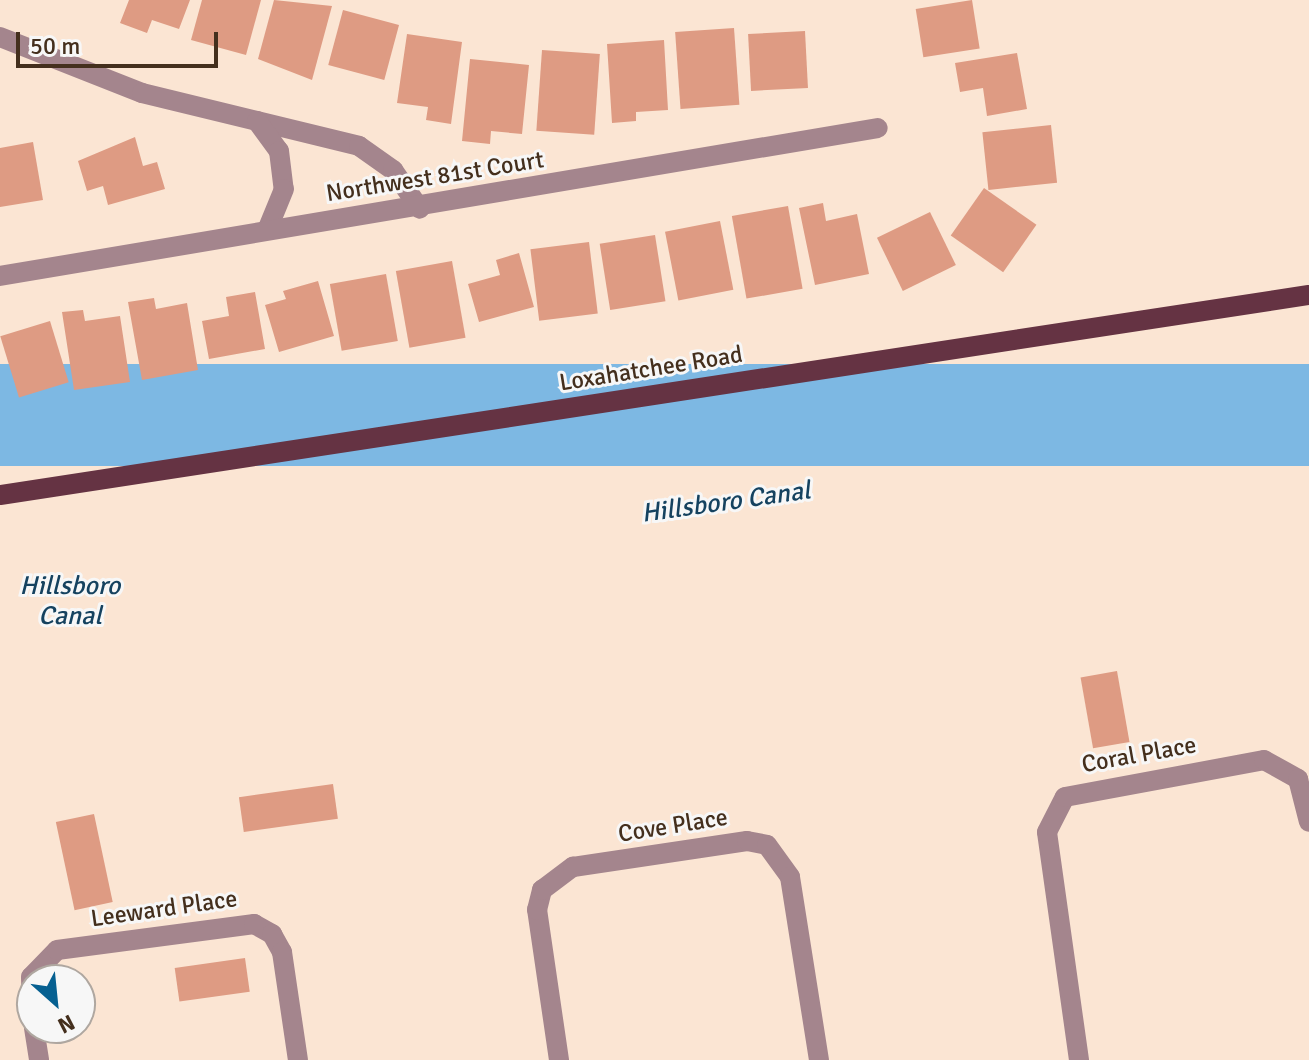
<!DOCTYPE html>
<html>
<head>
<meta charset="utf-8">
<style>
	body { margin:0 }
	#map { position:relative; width:1309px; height:1060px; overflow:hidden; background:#fbe5d3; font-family:Signika,sans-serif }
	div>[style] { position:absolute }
	.water>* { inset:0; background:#7db8e3; transform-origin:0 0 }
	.building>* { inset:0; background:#de9b83; transform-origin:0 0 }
	.minor>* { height:20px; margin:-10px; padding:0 10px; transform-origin:10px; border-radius:10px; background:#a4858d }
	.major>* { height:20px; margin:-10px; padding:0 10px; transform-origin:10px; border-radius:10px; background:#653343 }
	span { translate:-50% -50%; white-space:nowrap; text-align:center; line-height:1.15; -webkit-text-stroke:6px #f7f7f7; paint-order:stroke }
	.street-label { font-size:24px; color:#442f1d }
	.water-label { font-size:26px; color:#15425f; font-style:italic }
	.north { position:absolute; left:16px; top:964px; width:80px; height:80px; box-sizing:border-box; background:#f7f7f7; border:2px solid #afa7a0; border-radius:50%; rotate:153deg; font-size:22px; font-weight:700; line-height:32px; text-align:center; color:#442f1d }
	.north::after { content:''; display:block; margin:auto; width:28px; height:36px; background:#066091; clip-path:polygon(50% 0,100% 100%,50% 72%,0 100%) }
	.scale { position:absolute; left:16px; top:32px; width:202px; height:36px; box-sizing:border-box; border:4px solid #442f1d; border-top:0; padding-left:10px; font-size:24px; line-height:28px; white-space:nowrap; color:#442f1d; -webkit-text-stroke:6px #f7f7f7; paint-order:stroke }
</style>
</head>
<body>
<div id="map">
	<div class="water">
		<i style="left:1309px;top:364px;width:102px;height:1324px;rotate:90deg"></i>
	</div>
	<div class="building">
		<i style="clip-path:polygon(129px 0,190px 0,179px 29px,152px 20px,147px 33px,120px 23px)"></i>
		<i style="clip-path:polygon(202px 0,261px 0,246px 55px,191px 40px)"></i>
		<i style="clip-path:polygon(274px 0,332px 6px,312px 80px,258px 59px)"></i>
		<i style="left:972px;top:0;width:49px;height:57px;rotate:81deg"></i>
		<i style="left:343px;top:10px;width:58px;height:57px;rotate:15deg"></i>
		<i style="left:734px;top:28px;width:77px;height:59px;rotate:86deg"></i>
		<i style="left:805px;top:31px;width:57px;height:57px;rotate:87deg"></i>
		<i style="clip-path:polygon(407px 34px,462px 42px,451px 124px,426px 120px,428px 107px,397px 103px)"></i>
		<i style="clip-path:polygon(664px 40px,668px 110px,636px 112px,636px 121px,612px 123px,607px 44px)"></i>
		<i style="left:542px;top:50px;width:58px;height:81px;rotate:4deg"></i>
		<i style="clip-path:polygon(1017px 53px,1027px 109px,987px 116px,983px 88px,960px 92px,955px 63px)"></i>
		<i style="clip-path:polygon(470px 59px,529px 65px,522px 134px,491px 131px,490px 144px,462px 141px)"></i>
		<i style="left:1051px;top:125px;width:58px;height:69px;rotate:84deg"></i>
		<i style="clip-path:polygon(135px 137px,143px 166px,157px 162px,165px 189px,108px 205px,103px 186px,87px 191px,78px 161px)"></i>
		<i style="clip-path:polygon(33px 142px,43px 200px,0 207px,0 148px)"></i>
		<i style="left:984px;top:188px;width:64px;height:58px;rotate:35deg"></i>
		<i style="clip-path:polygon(823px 203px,826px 221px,857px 214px,869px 274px,815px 285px,799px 208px)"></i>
		<i style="left:788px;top:206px;width:84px;height:57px;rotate:80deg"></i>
		<i style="left:930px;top:212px;width:59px;height:59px;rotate:64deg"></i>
		<i style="left:720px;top:221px;width:70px;height:56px;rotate:79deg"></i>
		<i style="left:655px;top:235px;width:67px;height:56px;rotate:81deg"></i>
		<i style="left:589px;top:242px;width:72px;height:59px;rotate:83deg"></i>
		<i style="clip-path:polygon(519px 253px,534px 307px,479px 322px,468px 284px,500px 275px,496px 260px)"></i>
		<i style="left:452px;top:261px;width:78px;height:57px;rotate:80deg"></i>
		<i style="left:386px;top:274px;width:68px;height:57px;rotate:80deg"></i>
		<i style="clip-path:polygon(318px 281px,334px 336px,279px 352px,265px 305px,286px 299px,283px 291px)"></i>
		<i style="clip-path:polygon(255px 292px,265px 349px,209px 359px,202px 321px,229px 316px,226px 297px)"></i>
		<i style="clip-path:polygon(154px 298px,156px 309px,187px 303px,198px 370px,142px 380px,128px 302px)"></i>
		<i style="clip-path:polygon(83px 310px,85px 321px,120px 316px,130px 382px,74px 390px,62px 312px)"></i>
		<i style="left:50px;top:321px;width:64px;height:52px;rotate:73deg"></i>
		<i style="left:1117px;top:671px;width:72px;height:37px;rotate:80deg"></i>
		<i style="left:333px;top:784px;width:35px;height:95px;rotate:82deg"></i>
		<i style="left:94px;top:814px;width:90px;height:39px;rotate:78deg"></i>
		<i style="left:245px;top:958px;width:34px;height:71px;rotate:82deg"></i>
	</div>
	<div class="minor">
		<i style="left:0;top:37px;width:153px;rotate:21.5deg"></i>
		<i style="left:142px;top:93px;width:223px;rotate:13.7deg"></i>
		<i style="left:359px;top:146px;width:42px;rotate:35.2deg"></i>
		<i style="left:393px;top:170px;width:47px;rotate:55.3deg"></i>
		<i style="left:257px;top:121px;width:37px;rotate:54deg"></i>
		<i style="left:279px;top:151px;width:38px;rotate:83deg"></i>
		<i style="left:284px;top:189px;width:42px;rotate:112.3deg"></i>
		<i style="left:0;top:276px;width:890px;rotate:-9.57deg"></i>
		<i style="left:32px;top:1017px;width:40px;rotate:-91.4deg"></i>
		<i style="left:31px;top:977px;width:37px;rotate:-46deg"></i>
		<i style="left:57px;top:950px;width:199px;rotate:-7.5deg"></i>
		<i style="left:254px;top:924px;width:21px;rotate:29deg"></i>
		<i style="left:272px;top:934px;width:21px;rotate:61deg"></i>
		<i style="left:282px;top:952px;width:109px;rotate:81.6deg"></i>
		<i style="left:34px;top:1028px;width:32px;rotate:81deg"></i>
		<i style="left:559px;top:1060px;width:152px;rotate:-98.3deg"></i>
		<i style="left:537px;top:910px;width:21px;rotate:-76deg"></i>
		<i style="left:542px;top:890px;width:39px;rotate:-37deg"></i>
		<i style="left:573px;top:867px;width:176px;rotate:-8.5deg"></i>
		<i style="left:747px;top:841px;width:20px;rotate:11deg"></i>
		<i style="left:767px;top:845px;width:39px;rotate:54deg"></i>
		<i style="left:790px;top:877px;width:185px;rotate:81deg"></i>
		<i style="left:1079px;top:1060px;width:230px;rotate:-98deg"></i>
		<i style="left:1047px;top:832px;width:39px;rotate:-63deg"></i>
		<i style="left:1065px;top:797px;width:202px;rotate:-10.5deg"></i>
		<i style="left:1264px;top:760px;width:39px;rotate:29deg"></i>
		<i style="left:1298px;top:779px;width:44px;rotate:75.7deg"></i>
	</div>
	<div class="major">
		<i style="left:0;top:495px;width:1324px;rotate:-8.69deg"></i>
	</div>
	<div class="street-label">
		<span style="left:435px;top:177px;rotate:-9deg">Northwest 81st Court</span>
		<span style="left:651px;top:369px;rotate:-9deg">Loxahatchee Road</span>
		<span style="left:1139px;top:755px;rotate:-10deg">Coral Place</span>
		<span style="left:673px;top:826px;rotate:-9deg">Cove Place</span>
		<span style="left:164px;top:909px;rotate:-8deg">Leeward Place</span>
	</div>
	<div class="water-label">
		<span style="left:726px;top:503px;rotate:-8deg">Hillsboro Canal</span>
		<span style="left:70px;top:602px">Hillsboro<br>Canal</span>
	</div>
	<div class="north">N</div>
	<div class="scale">50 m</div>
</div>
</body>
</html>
